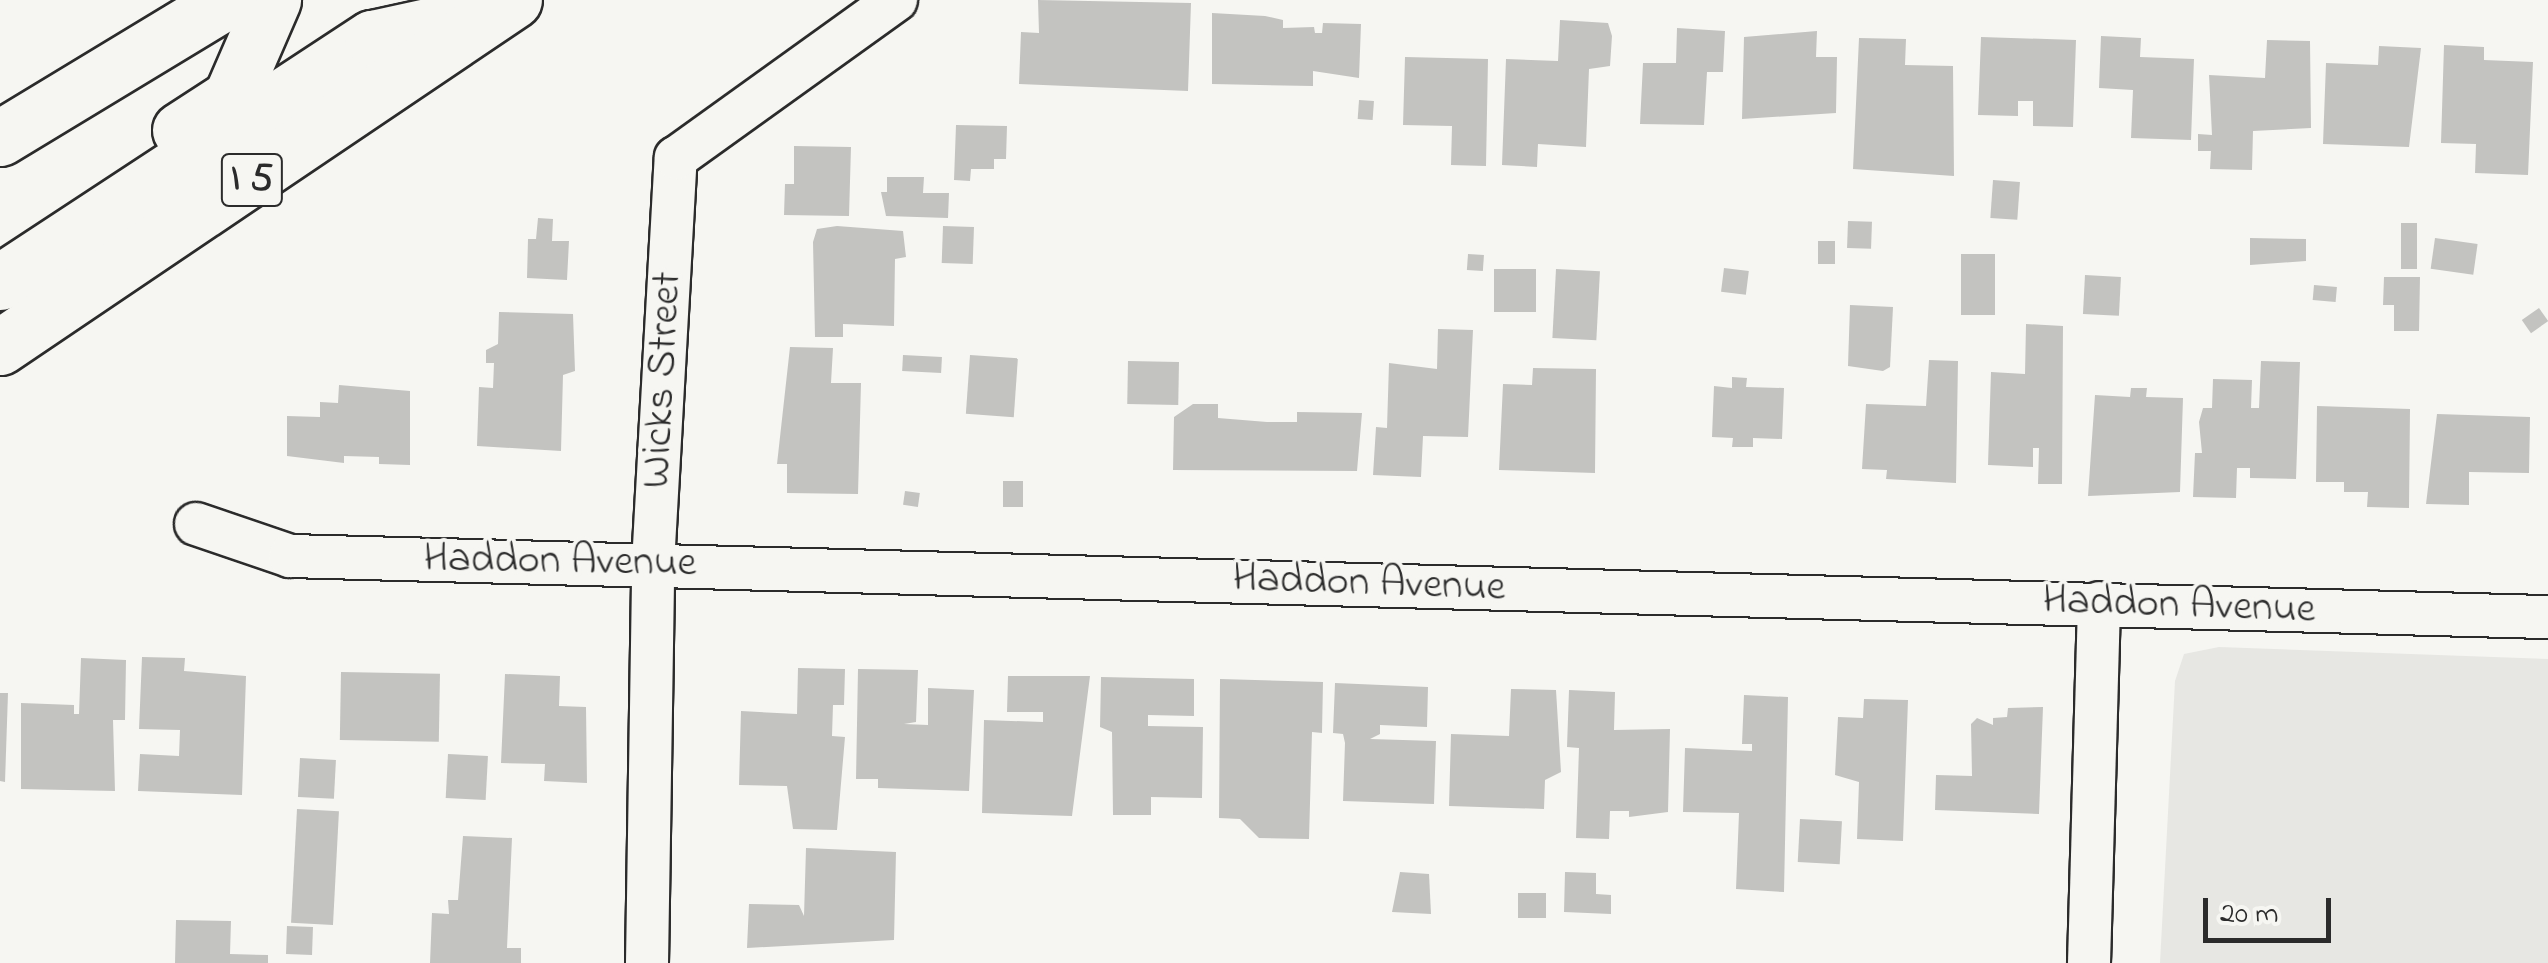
<!DOCTYPE html>
<html>
<head>
<meta charset="utf-8">
<style>
	body { margin:0 }
	#map { position:relative; width:2548px; height:963px; overflow:hidden; background:#f6f6f2; font-family:"Indie Flower",sans-serif }
	div>[style] { position:absolute }
	.built>* { inset:0; background:#e7e7e3 }
	.building>* { inset:0; background:#c3c3c0; transform-origin:0 0 }
	.roads { filter:drop-shadow(2px 0 #2b2b2b) drop-shadow(-2px 0 #2b2b2b) drop-shadow(0 2px #2b2b2b) drop-shadow(0 -2px #2b2b2b) }
	.street>* { height:42px; margin:-21px; padding:0 21px; transform-origin:21px; border-radius:21px; background:#f6f6f2 }
	.highway>* { height:55px; margin:-27.5px; padding:0 27.5px; transform-origin:27.5px; border-radius:27.5px; background:#f6f6f2 }
	span { translate:-50% -50%; white-space:nowrap; text-align:center; line-height:1.15; -webkit-text-stroke:8px #f6f6f2; paint-order:stroke }
	.shield-label span { padding:2px 8px; background:#f6f6f2; border:2px solid; border-radius:8px; -webkit-text-stroke-width:0 }
	.shield-label { font-size:40px; color:#2b2b2b; font-weight:700 }
	.street-label { font-size:42px; color:#2b2b2b }
	.scale { position:absolute; left:2203px; top:898px; width:128px; height:45px; box-sizing:border-box; border:5px solid #2b2b2b; border-top:0; padding-left:12px; font-size:30px; line-height:35px; white-space:nowrap; color:#2b2b2b; -webkit-text-stroke:8px #f6f6f2; paint-order:stroke }
</style>
</head>
<body>
<div id="map">
	<div class="built">
		<i style="clip-path:polygon(2219px 647px,2548px 659px,2548px 963px,2160px 963px,2175px 681px,2184px 654px)"></i>
	</div>
	<div class="building">
		<i style="clip-path:polygon(1038px 0,1191px 3px,1188px 91px,1019px 84px,1021px 32px,1039px 33px)"></i>
		<i style="clip-path:polygon(1212px 13px,1265px 16px,1283px 20px,1283px 28px,1314px 27px,1315px 33px,1322px 33px,1323px 23px,1361px 24px,1359px 78px,1313px 71px,1313px 86px,1212px 84px)"></i>
		<i style="clip-path:polygon(1560px 20px,1608px 23px,1612px 36px,1610px 66px,1589px 69px,1586px 147px,1538px 144px,1537px 167px,1502px 165px,1506px 59px,1558px 61px)"></i>
		<i style="clip-path:polygon(1677px 28px,1725px 31px,1723px 72px,1707px 72px,1704px 125px,1640px 124px,1643px 63px,1676px 63px)"></i>
		<i style="clip-path:polygon(1817px 31px,1816px 57px,1837px 57px,1836px 113px,1742px 119px,1744px 37px)"></i>
		<i style="clip-path:polygon(2101px 36px,2141px 38px,2140px 57px,2194px 59px,2191px 140px,2131px 138px,2133px 90px,2099px 88px)"></i>
		<i style="clip-path:polygon(1981px 37px,2076px 40px,2073px 127px,2033px 126px,2033px 101px,2018px 101px,2018px 116px,1978px 115px)"></i>
		<i style="clip-path:polygon(1859px 38px,1906px 39px,1905px 65px,1953px 66px,1954px 176px,1853px 169px)"></i>
		<i style="clip-path:polygon(2267px 40px,2310px 41px,2311px 128px,2253px 131px,2252px 170px,2210px 169px,2211px 151px,2198px 151px,2198px 134px,2212px 135px,2209px 75px,2265px 78px)"></i>
		<i style="clip-path:polygon(2444px 45px,2484px 47px,2484px 60px,2533px 62px,2528px 175px,2475px 173px,2476px 144px,2441px 143px)"></i>
		<i style="clip-path:polygon(2379px 46px,2421px 48px,2409px 147px,2323px 144px,2326px 63px,2378px 65px)"></i>
		<i style="clip-path:polygon(1405px 57px,1488px 59px,1486px 166px,1451px 165px,1452px 126px,1403px 125px)"></i>
		<i style="left:1359px;top:100px;width:15px;height:19px;rotate:4deg"></i>
		<i style="clip-path:polygon(956px 125px,1007px 126px,1006px 159px,994px 159px,994px 169px,971px 169px,970px 181px,954px 180px)"></i>
		<i style="clip-path:polygon(794px 146px,851px 147px,849px 216px,784px 215px,785px 184px,794px 184px)"></i>
		<i style="clip-path:polygon(887px 177px,924px 177px,923px 193px,949px 193px,948px 218px,886px 216px,881px 192px,887px 192px)"></i>
		<i style="left:1993px;top:180px;width:27px;height:38px;rotate:4deg"></i>
		<i style="clip-path:polygon(538px 218px,553px 219px,552px 241px,569px 241px,567px 280px,527px 278px,528px 239px,536px 239px)"></i>
		<i style="left:1848px;top:221px;width:24px;height:27px;rotate:2deg"></i>
		<i style="left:2401px;top:223px;width:16px;height:46px"></i>
		<i style="clip-path:polygon(837px 226px,903px 231px,906px 257px,895px 259px,894px 326px,843px 324px,843px 337px,815px 337px,813px 242px,817px 229px)"></i>
		<i style="left:943px;top:226px;width:31px;height:37px;rotate:2deg"></i>
		<i style="clip-path:polygon(2250px 238px,2306px 239px,2306px 261px,2250px 265px)"></i>
		<i style="left:2435px;top:238px;width:43px;height:31px;rotate:8deg"></i>
		<i style="left:1818px;top:241px;width:17px;height:23px"></i>
		<i style="left:1468px;top:254px;width:16px;height:16px;rotate:4deg"></i>
		<i style="left:1961px;top:254px;width:34px;height:61px"></i>
		<i style="left:1724px;top:268px;width:25px;height:24px;rotate:7deg"></i>
		<i style="left:1494px;top:269px;width:42px;height:43px"></i>
		<i style="left:1556px;top:269px;width:44px;height:69px;rotate:3deg"></i>
		<i style="left:2085px;top:275px;width:36px;height:39px;rotate:3deg"></i>
		<i style="clip-path:polygon(2384px 277px,2420px 277px,2419px 331px,2394px 331px,2394px 305px,2383px 305px)"></i>
		<i style="left:2314px;top:285px;width:23px;height:15px;rotate:5deg"></i>
		<i style="clip-path:polygon(1850px 305px,1893px 307px,1890px 367px,1883px 371px,1848px 366px)"></i>
		<i style="left:2539px;top:308px;width:16px;height:21px;rotate:55deg"></i>
		<i style="clip-path:polygon(499px 312px,573px 314px,575px 371px,563px 375px,561px 451px,477px 446px,479px 387px,493px 388px,494px 363px,486px 363px,486px 350px,498px 344px)"></i>
		<i style="clip-path:polygon(2026px 324px,2063px 326px,2062px 484px,2038px 484px,2039px 448px,2033px 448px,2033px 467px,1988px 465px,1991px 372px,2025px 374px)"></i>
		<i style="clip-path:polygon(1438px 329px,1473px 330px,1468px 437px,1423px 436px,1421px 477px,1373px 475px,1376px 427px,1387px 428px,1389px 363px,1437px 369px)"></i>
		<i style="clip-path:polygon(790px 347px,833px 348px,831px 383px,861px 383px,858px 494px,787px 493px,787px 464px,777px 464px)"></i>
		<i style="left:903px;top:355px;width:39px;height:16px;rotate:3deg"></i>
		<i style="left:970px;top:355px;width:48px;height:59px;rotate:4deg"></i>
		<i style="clip-path:polygon(1929px 360px,1958px 361px,1956px 483px,1886px 479px,1887px 470px,1862px 469px,1866px 404px,1926px 406px)"></i>
		<i style="left:1128px;top:361px;width:51px;height:43px;rotate:1deg"></i>
		<i style="clip-path:polygon(2261px 361px,2300px 362px,2296px 479px,2250px 478px,2250px 468px,2237px 468px,2236px 498px,2193px 497px,2195px 453px,2202px 453px,2199px 422px,2203px 408px,2212px 408px,2213px 379px,2252px 380px,2251px 408px,2259px 408px)"></i>
		<i style="clip-path:polygon(1533px 368px,1596px 369px,1595px 473px,1499px 470px,1503px 384px,1532px 385px)"></i>
		<i style="clip-path:polygon(1732px 377px,1747px 378px,1746px 387px,1784px 388px,1782px 439px,1753px 438px,1753px 447px,1732px 447px,1733px 438px,1712px 437px,1714px 386px,1732px 388px)"></i>
		<i style="clip-path:polygon(339px 385px,410px 391px,410px 465px,379px 464px,379px 457px,344px 456px,344px 463px,287px 456px,287px 416px,320px 417px,320px 402px,338px 403px)"></i>
		<i style="clip-path:polygon(2131px 388px,2147px 388px,2146px 397px,2183px 398px,2180px 492px,2088px 496px,2095px 395px,2130px 397px)"></i>
		<i style="clip-path:polygon(1193px 404px,1218px 404px,1218px 418px,1267px 422px,1297px 422px,1297px 412px,1362px 413px,1357px 471px,1173px 470px,1174px 417px)"></i>
		<i style="clip-path:polygon(2317px 406px,2410px 409px,2409px 508px,2367px 507px,2368px 492px,2344px 492px,2344px 482px,2316px 482px)"></i>
		<i style="clip-path:polygon(2437px 414px,2530px 417px,2529px 473px,2469px 472px,2469px 505px,2426px 504px)"></i>
		<i style="left:1003px;top:481px;width:20px;height:26px"></i>
		<i style="left:905px;top:491px;width:15px;height:14px;rotate:8deg"></i>
		<i style="clip-path:polygon(142px 657px,185px 658px,184px 671px,246px 676px,242px 795px,138px 791px,140px 754px,179px 756px,180px 730px,139px 729px)"></i>
		<i style="clip-path:polygon(81px 658px,126px 660px,125px 720px,113px 720px,115px 791px,21px 789px,21px 703px,74px 705px,74px 714px,79px 714px)"></i>
		<i style="clip-path:polygon(798px 668px,845px 669px,844px 705px,833px 705px,832px 736px,845px 737px,837px 830px,793px 829px,787px 786px,739px 785px,741px 711px,797px 714px)"></i>
		<i style="clip-path:polygon(858px 669px,918px 670px,916px 722px,904px 724px,928px 725px,928px 688px,974px 690px,969px 791px,878px 788px,878px 779px,856px 779px)"></i>
		<i style="left:341px;top:672px;width:99px;height:68px;rotate:1deg"></i>
		<i style="clip-path:polygon(505px 674px,560px 676px,559px 706px,586px 707px,587px 783px,544px 781px,545px 764px,501px 763px)"></i>
		<i style="clip-path:polygon(1008px 676px,1090px 676px,1072px 816px,982px 813px,984px 720px,1043px 722px,1043px 712px,1007px 712px)"></i>
		<i style="clip-path:polygon(1101px 677px,1194px 679px,1194px 716px,1148px 715px,1148px 726px,1203px 727px,1202px 798px,1151px 797px,1151px 815px,1113px 815px,1112px 732px,1100px 727px)"></i>
		<i style="clip-path:polygon(1220px 679px,1323px 682px,1322px 733px,1312px 732px,1309px 839px,1259px 838px,1240px 819px,1219px 818px)"></i>
		<i style="clip-path:polygon(1335px 683px,1428px 687px,1427px 727px,1380px 725px,1380px 734px,1370px 739px,1436px 741px,1434px 804px,1343px 801px,1345px 743px,1343px 734px,1333px 733px)"></i>
		<i style="clip-path:polygon(1511px 689px,1556px 690px,1561px 772px,1545px 780px,1544px 809px,1449px 806px,1451px 734px,1509px 736px)"></i>
		<i style="clip-path:polygon(1569px 690px,1615px 692px,1614px 730px,1670px 729px,1668px 812px,1629px 817px,1629px 811px,1610px 811px,1609px 839px,1576px 838px,1579px 748px,1567px 747px)"></i>
		<i style="clip-path:polygon(0 693px,8px 693px,5px 782px,0 781px)"></i>
		<i style="clip-path:polygon(1744px 695px,1788px 697px,1784px 892px,1736px 889px,1739px 813px,1683px 812px,1685px 748px,1752px 751px,1752px 744px,1742px 744px)"></i>
		<i style="clip-path:polygon(1864px 699px,1908px 700px,1903px 841px,1857px 839px,1859px 782px,1835px 775px,1838px 717px,1863px 718px)"></i>
		<i style="clip-path:polygon(2043px 707px,2039px 814px,1935px 810px,1936px 775px,1972px 776px,1971px 724px,1977px 718px,1993px 725px,1993px 718px,2007px 717px,2008px 708px)"></i>
		<i style="left:448px;top:754px;width:40px;height:44px;rotate:3deg"></i>
		<i style="left:300px;top:758px;width:36px;height:39px;rotate:3deg"></i>
		<i style="left:297px;top:809px;width:42px;height:114px;rotate:3deg"></i>
		<i style="left:1800px;top:819px;width:42px;height:43px;rotate:3deg"></i>
		<i style="clip-path:polygon(463px 836px,512px 838px,507px 948px,521px 948px,521px 963px,430px 963px,432px 913px,449px 914px,448px 900px,458px 900px)"></i>
		<i style="clip-path:polygon(806px 848px,896px 852px,894px 940px,747px 948px,749px 904px,799px 905px,804px 916px)"></i>
		<i style="clip-path:polygon(1400px 872px,1429px 874px,1431px 914px,1392px 912px)"></i>
		<i style="clip-path:polygon(1565px 872px,1596px 873px,1596px 894px,1611px 895px,1611px 914px,1564px 912px)"></i>
		<i style="left:1546px;top:893px;width:25px;height:28px;rotate:90deg"></i>
		<i style="clip-path:polygon(176px 920px,231px 921px,230px 954px,268px 955px,268px 963px,175px 963px)"></i>
		<i style="left:287px;top:926px;width:26px;height:28px;rotate:2deg"></i>
	</div>
	<div class="roads">
		<div class="street">
			<i style="left:196px;top:524px;width:99px;rotate:18.8deg"></i>
			<i style="left:290px;top:556px;width:2259px;rotate:1.55deg"></i>
			<i style="left:647px;top:963px;width:399px;rotate:-89.1deg"></i>
			<i style="left:653px;top:564px;width:407px;rotate:-86.8deg"></i>
			<i style="left:676px;top:158px;width:271px;rotate:-35.7deg"></i>
			<i style="left:2089px;top:963px;width:360px;rotate:-88.4deg"></i>
		</div>
		<div class="highway">
			<i style="left:180px;top:130px;width:61px;rotate:-32.9deg"></i>
			<i style="left:231px;top:97px;width:106px;rotate:-66.6deg"></i>
			<i style="left:0;top:138px;width:267px;rotate:-31.2deg"></i>
			<i style="left:0;top:282px;width:445px;rotate:-33.3deg"></i>
			<i style="left:372px;top:38px;width:103px;rotate:-12.3deg"></i>
			<i style="left:0;top:347px;width:620px;rotate:-34.02deg"></i>
		</div>
	</div>
	<div class="shield-label">
		<span style="left:252px;top:180px">I 5</span>
	</div>
	<div class="street-label">
		<span style="left:663px;top:380px;rotate:-87deg">Wicks Street</span>
		<span style="left:560px;top:562px;rotate:1deg">Haddon Avenue</span>
		<span style="left:1369px;top:584px;rotate:2deg">Haddon Avenue</span>
		<span style="left:2179px;top:606px;rotate:2deg">Haddon Avenue</span>
	</div>
	<div class="scale">20 m</div>
</div>
</body>
</html>
